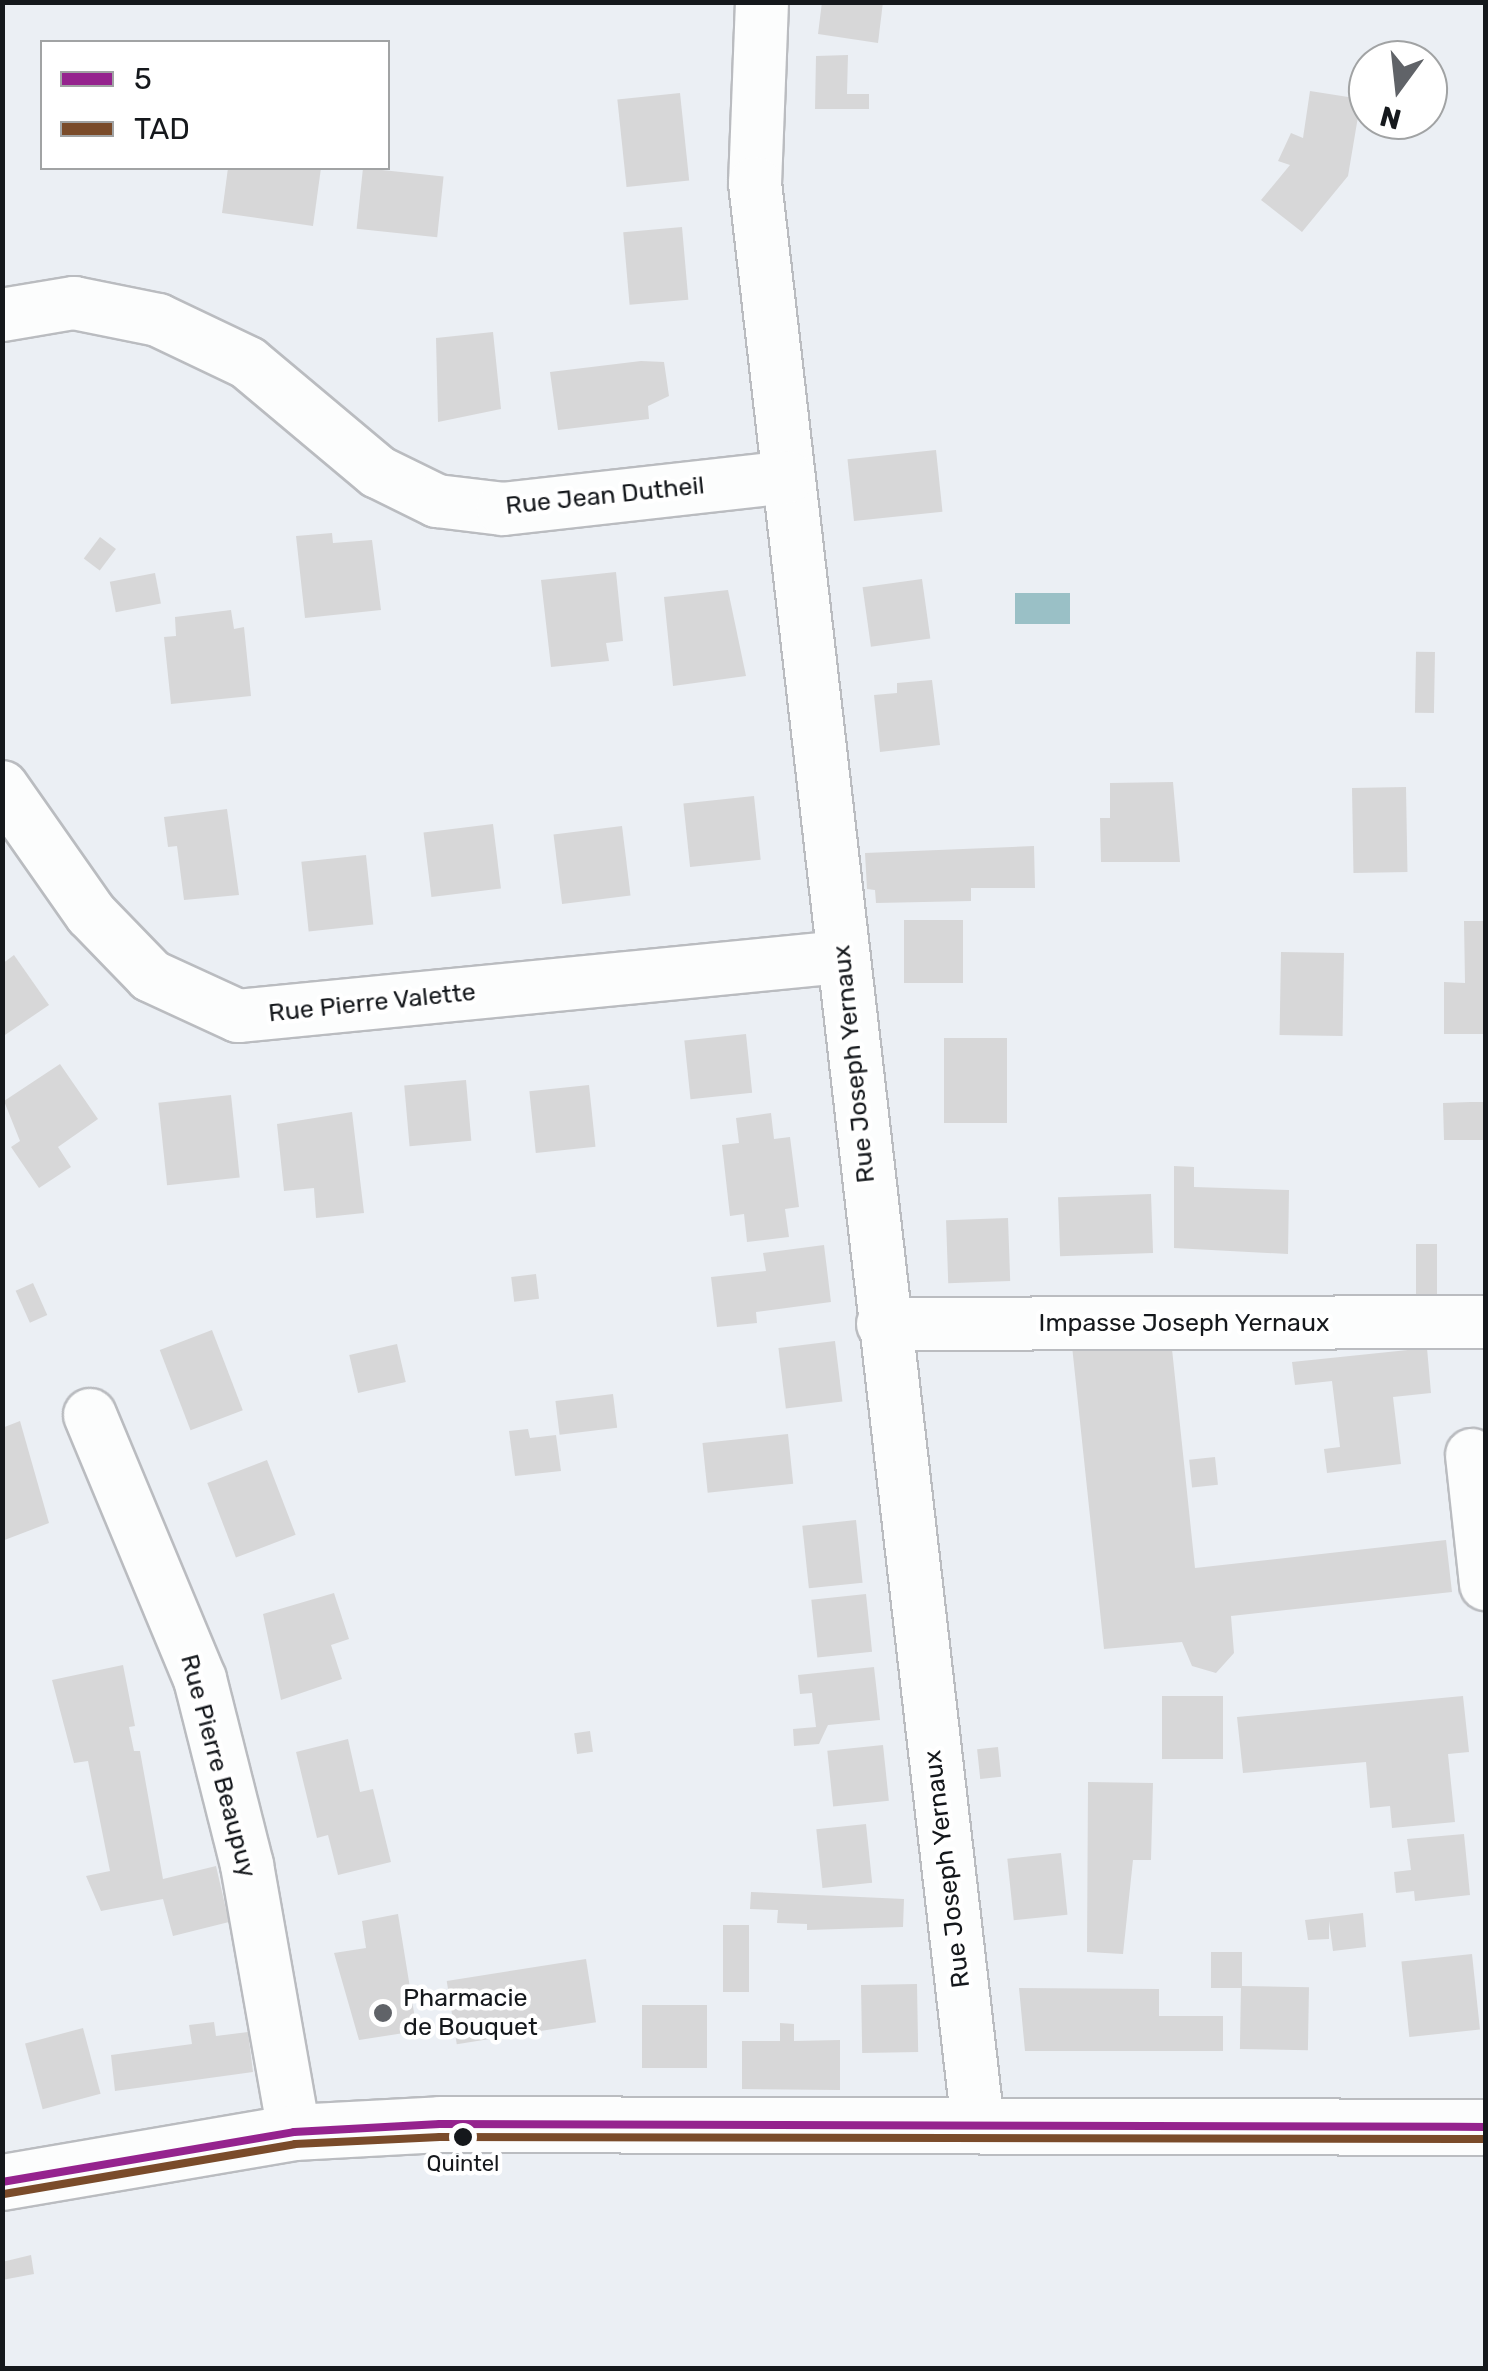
<!DOCTYPE html>
<style>
body{margin:0}
#map{position:relative;width:1488px;height:2371px;overflow:hidden;background:#ebeff4;font-family:Rubik,sans-serif}
div>[style]{position:absolute}
[style*='--x']{left:calc(var(--x)*1px);top:calc(var(--y)*1px);width:calc(var(--w)*1px);rotate:calc(var(--a)*1deg)}
.water>*{inset:0;background:#9ac0c6;transform-origin:0 0}
.building>*{inset:0;background:#d7d7d8;transform-origin:0 0}
.roads{filter:drop-shadow(2px 0 #babcc0) drop-shadow(-2px 0 #babcc0) drop-shadow(0 2px #babcc0) drop-shadow(0 -2px #babcc0)}
.minor>*{height:52px;margin:-26px;padding:0 26px;transform-origin:26px;border-radius:26px;background:#fcfdfd}
.major>*{height:55px;margin:-27.5px;padding:0 27.5px;transform-origin:27.5px;border-radius:27.5px;background:#fcfdfd}
.bus-1>*{height:8px;margin:-4px;padding:0 4px;transform-origin:4px;border-radius:4px;background:#95238e}
.bus-2>*{height:8px;margin:-4px;padding:0 4px;transform-origin:4px;border-radius:4px;background:#7a4b2a}
.dots>*{width:28px;height:28px;translate:-50% -50%;box-sizing:border-box;border:5px solid #fff;border-radius:50%}
span{translate:-50% -50%;white-space:nowrap;text-align:center;line-height:1.15;-webkit-text-stroke:9px #fff;paint-order:stroke}
.bus-label{font-size:22px;color:#15181c}
.street-label{font-size:25px;color:#15181c}
.poi-label{font-size:25px;color:#15181c}
.left{translate:0 -50%;text-align:left}
.frame{position:absolute;inset:0;border:5px solid #15181c;pointer-events:none}
.legend{position:absolute;left:40px;top:40px;width:350px;height:130px;box-sizing:border-box;background:#fff;border:2px solid #a1a3a4;margin:0;padding:12px 18px;list-style:none;font-size:30px;color:#15181c}
.legend li{display:flex;align-items:center;gap:20px;height:50px}
.legend b{width:50px;border:2px solid #a1a3a4}
.north{position:absolute;left:1348px;top:40px;width:100px;height:100px;box-sizing:border-box;background:#fff;border:2px solid #a1a3a4;border-radius:50%;rotate:195deg;font-size:28px;font-weight:700;line-height:40px;text-align:center;color:#15181c}
.north::after{content:'';display:block;margin:auto;width:35px;height:45px;background:#606368;clip-path:polygon(50% 0,100% 100%,50% 72%,0 100%)}
</style>
<div id="map">
<div class="water">
<div style="left:1070px;top:593px;width:31px;height:55px;rotate:90deg"></div>
</div>
<div class="building">
<div style="clip-path:polygon(822px 2px,883px 2px,878px 43px,818px 34px)"></div>
<div style="clip-path:polygon(848px 55px,847px 94px,869px 94px,869px 109px,815px 109px,816px 56px)"></div>
<div style="clip-path:polygon(1310px 91px,1361px 99px,1348px 176px,1302px 232px,1261px 200px,1290px 165px,1278px 161px,1291px 133px,1303px 138px)"></div>
<div style="left:680px;top:93px;width:88px;height:63px;rotate:84deg"></div>
<div style="clip-path:polygon(228px 168px,321px 168px,313px 226px,222px 213px)"></div>
<div style="left:363px;top:168px;width:81px;height:61px;rotate:6deg"></div>
<div style="left:682px;top:227px;width:73px;height:59px;rotate:85deg"></div>
<div style="clip-path:polygon(493px 332px,501px 409px,438px 422px,436px 338px)"></div>
<div style="clip-path:polygon(641px 361px,664px 362px,669px 396px,648px 406px,649px 419px,558px 430px,550px 372px)"></div>
<div style="left:936px;top:450px;width:62px;height:89px;rotate:84deg"></div>
<div style="clip-path:polygon(332px 533px,333px 543px,372px 540px,381px 610px,305px 618px,296px 536px)"></div>
<div style="left:100px;top:537px;width:20px;height:27px;rotate:37deg"></div>
<div style="clip-path:polygon(616px 572px,623px 641px,606px 643px,609px 661px,551px 667px,541px 580px)"></div>
<div style="left:155px;top:573px;width:31px;height:46px;rotate:79deg"></div>
<div style="left:922px;top:579px;width:60px;height:60px;rotate:82deg"></div>
<div style="clip-path:polygon(728px 590px,746px 676px,673px 686px,664px 597px)"></div>
<div style="clip-path:polygon(231px 610px,234px 629px,244px 627px,251px 696px,171px 704px,164px 637px,176px 636px,175px 617px)"></div>
<div style="left:1435px;top:652px;width:61px;height:19px;rotate:91deg"></div>
<div style="clip-path:polygon(932px 680px,940px 745px,880px 752px,874px 695px,897px 693px,897px 683px)"></div>
<div style="clip-path:polygon(1173px 782px,1180px 862px,1101px 862px,1100px 818px,1110px 818px,1110px 783px)"></div>
<div style="left:1406px;top:787px;width:85px;height:54px;rotate:89deg"></div>
<div style="left:754px;top:796px;width:64px;height:71px;rotate:84deg"></div>
<div style="clip-path:polygon(227px 809px,239px 895px,184px 900px,177px 846px,168px 847px,164px 817px)"></div>
<div style="left:493px;top:824px;width:65px;height:70px;rotate:83deg"></div>
<div style="left:622px;top:826px;width:70px;height:69px;rotate:83deg"></div>
<div style="clip-path:polygon(1034px 846px,1035px 888px,971px 888px,971px 901px,876px 903px,875px 890px,867px 889px,865px 853px)"></div>
<div style="left:366px;top:855px;width:70px;height:65px;rotate:84deg"></div>
<div style="left:904px;top:920px;width:59px;height:63px"></div>
<div style="clip-path:polygon(1464px 921px,1486px 921px,1486px 1034px,1444px 1034px,1444px 982px,1465px 983px)"></div>
<div style="left:1281px;top:952px;width:63px;height:83px;rotate:1deg"></div>
<div style="clip-path:polygon(14px 955px,49px 1005px,2px 1037px,2px 964px)"></div>
<div style="left:746px;top:1034px;width:59px;height:62px;rotate:84deg"></div>
<div style="left:944px;top:1038px;width:63px;height:85px"></div>
<div style="clip-path:polygon(60px 1064px,98px 1119px,58px 1147px,71px 1167px,39px 1188px,11px 1147px,20px 1141px,4px 1101px)"></div>
<div style="left:466px;top:1080px;width:61px;height:62px;rotate:85deg"></div>
<div style="left:589px;top:1085px;width:62px;height:60px;rotate:84deg"></div>
<div style="left:231px;top:1095px;width:83px;height:73px;rotate:84deg"></div>
<div style="clip-path:polygon(1470px 1102px,1484px 1102px,1484px 1140px,1444px 1140px,1443px 1103px)"></div>
<div style="clip-path:polygon(352px 1112px,364px 1213px,316px 1218px,314px 1188px,284px 1191px,277px 1124px)"></div>
<div style="clip-path:polygon(771px 1113px,774px 1139px,790px 1137px,799px 1207px,785px 1209px,789px 1237px,747px 1242px,744px 1214px,730px 1216px,722px 1145px,739px 1143px,736px 1118px)"></div>
<div style="clip-path:polygon(1174px 1166px,1194px 1167px,1194px 1187px,1289px 1190px,1288px 1254px,1174px 1248px)"></div>
<div style="left:1151px;top:1194px;width:59px;height:93px;rotate:88deg"></div>
<div style="left:1008px;top:1218px;width:63px;height:62px;rotate:88deg"></div>
<div style="left:1416px;top:1244px;width:21px;height:50px"></div>
<div style="clip-path:polygon(824px 1245px,831px 1302px,756px 1312px,757px 1323px,717px 1327px,711px 1277px,766px 1271px,763px 1253px)"></div>
<div style="left:536px;top:1274px;width:25px;height:25px;rotate:83deg"></div>
<div style="left:33px;top:1283px;width:35px;height:19px;rotate:66deg"></div>
<div style="clip-path:polygon(1070px 1327px,1170px 1330px,1195px 1568px,1446px 1540px,1452px 1592px,1231px 1616px,1234px 1653px,1216px 1673px,1192px 1666px,1182px 1642px,1104px 1649px)"></div>
<div style="left:212px;top:1330px;width:86px;height:56px;rotate:69deg"></div>
<div style="left:835px;top:1341px;width:61px;height:57px;rotate:83deg"></div>
<div style="left:397px;top:1344px;width:39px;height:49px;rotate:77deg"></div>
<div style="clip-path:polygon(1427px 1348px,1431px 1393px,1393px 1397px,1401px 1464px,1327px 1473px,1324px 1449px,1340px 1447px,1332px 1381px,1295px 1385px,1292px 1362px)"></div>
<div style="left:613px;top:1394px;width:34px;height:58px;rotate:83deg"></div>
<div style="clip-path:polygon(20px 1421px,49px 1523px,2px 1541px,2px 1428px)"></div>
<div style="clip-path:polygon(528px 1429px,530px 1438px,556px 1435px,561px 1471px,515px 1476px,509px 1431px)"></div>
<div style="left:788px;top:1434px;width:50px;height:86px;rotate:84deg"></div>
<div style="left:1215px;top:1457px;width:28px;height:26px;rotate:84deg"></div>
<div style="left:267px;top:1460px;width:80px;height:64px;rotate:69deg"></div>
<div style="left:856px;top:1520px;width:63px;height:54px;rotate:84deg"></div>
<div style="clip-path:polygon(334px 1593px,349px 1639px,331px 1645px,342px 1679px,281px 1700px,263px 1614px)"></div>
<div style="left:866px;top:1594px;width:58px;height:55px;rotate:84deg"></div>
<div style="clip-path:polygon(123px 1665px,135px 1726px,129px 1727px,134px 1751px,140px 1751px,163px 1879px,216px 1866px,229px 1922px,173px 1936px,163px 1899px,101px 1911px,86px 1876px,110px 1871px,88px 1761px,74px 1763px,52px 1680px)"></div>
<div style="clip-path:polygon(874px 1667px,880px 1720px,828px 1725px,819px 1744px,794px 1746px,793px 1729px,816px 1727px,812px 1693px,800px 1694px,798px 1675px)"></div>
<div style="left:1223px;top:1696px;width:63px;height:61px;rotate:90deg"></div>
<div style="clip-path:polygon(1463px 1696px,1469px 1752px,1448px 1754px,1455px 1822px,1392px 1828px,1390px 1806px,1370px 1808px,1366px 1762px,1243px 1773px,1237px 1717px)"></div>
<div style="left:590px;top:1731px;width:21px;height:16px;rotate:82deg"></div>
<div style="clip-path:polygon(348px 1739px,360px 1792px,373px 1789px,391px 1862px,338px 1875px,328px 1835px,317px 1838px,296px 1752px)"></div>
<div style="left:883px;top:1745px;width:56px;height:56px;rotate:84deg"></div>
<div style="left:998px;top:1747px;width:30px;height:21px;rotate:84deg"></div>
<div style="clip-path:polygon(1088px 1782px,1153px 1783px,1151px 1860px,1133px 1860px,1123px 1954px,1087px 1952px)"></div>
<div style="left:866px;top:1824px;width:59px;height:50px;rotate:84deg"></div>
<div style="clip-path:polygon(1464px 1834px,1470px 1895px,1415px 1901px,1414px 1891px,1396px 1893px,1394px 1872px,1411px 1870px,1407px 1839px)"></div>
<div style="left:1061px;top:1853px;width:62px;height:54px;rotate:84deg"></div>
<div style="clip-path:polygon(751px 1892px,904px 1899px,903px 1927px,807px 1930px,807px 1924px,777px 1923px,778px 1910px,750px 1909px)"></div>
<div style="clip-path:polygon(1363px 1913px,1366px 1947px,1333px 1951px,1329px 1921px,1329px 1939px,1308px 1940px,1305px 1920px)"></div>
<div style="clip-path:polygon(398px 1914px,417px 2031px,359px 2040px,334px 1953px,366px 1948px,362px 1921px)"></div>
<div style="left:723px;top:1925px;width:26px;height:67px"></div>
<div style="left:1211px;top:1952px;width:31px;height:36px"></div>
<div style="left:1472px;top:1954px;width:76px;height:71px;rotate:84deg"></div>
<div style="left:586px;top:1959px;width:64px;height:141px;rotate:81deg"></div>
<div style="left:917px;top:1984px;width:68px;height:56px;rotate:89deg"></div>
<div style="left:1241px;top:1986px;width:68px;height:63px;rotate:1deg"></div>
<div style="clip-path:polygon(1019px 1988px,1159px 1989px,1159px 2016px,1223px 2016px,1223px 2051px,1025px 2051px)"></div>
<div style="left:642px;top:2005px;width:65px;height:63px"></div>
<div style="clip-path:polygon(214px 2022px,216px 2036px,248px 2032px,253px 2072px,115px 2091px,111px 2055px,192px 2044px,189px 2025px)"></div>
<div style="clip-path:polygon(780px 2023px,794px 2024px,794px 2041px,840px 2040px,840px 2090px,742px 2089px,742px 2041px,780px 2041px)"></div>
<div style="left:83px;top:2028px;width:68px;height:60px;rotate:75deg"></div>
<div style="clip-path:polygon(31px 2255px,34px 2274px,2px 2280px,2px 2262px)"></div>
</div>
<div class="roads">
<div class="minor">
<div style="--x:762;--y:2;--w:181;--a:92.2"></div>
<div style="--x:755;--y:183;--w:1954;--a:83.45"></div>
<div style="--x:2;--y:315;--w:73;--a:-9.5"></div>
<div style="--x:74;--y:303;--w:86;--a:11.4"></div>
<div style="--x:158;--y:320;--w:100;--a:25.5"></div>
<div style="--x:248;--y:363;--w:170;--a:40"></div>
<div style="--x:378;--y:472;--w:66;--a:26.2"></div>
<div style="--x:437;--y:501;--w:66;--a:6.9"></div>
<div style="--x:503;--y:509;--w:286;--a:-6.4"></div>
<div style="--x:2;--y:787;--w:155;--a:55"></div>
<div style="--x:91;--y:914;--w:86;--a:45.9"></div>
<div style="--x:151;--y:976;--w:96;--a:24.7"></div>
<div style="--x:238;--y:1016;--w:607;--a:-5.58"></div>
<div style="--x:883;--y:1324;--w:603;--a:-0.19"></div>
<div style="--x:90;--y:1415;--w:286;--a:67.4"></div>
<div style="--x:200;--y:1679;--w:192;--a:75.8"></div>
<div style="--x:247;--y:1865;--w:271;--a:80"></div>
<div style="--x:1472;--y:1455;--w:130;--a:83.8"></div>
</div>
<div class="major">
<div style="--x:2;--y:2182;--w:296;--a:-9.7"></div>
<div style="--x:294;--y:2132;--w:146;--a:-3.1"></div>
<div style="--x:440;--y:2124;--w:1046;--a:0.16"></div>
</div>
</div>
<div class="bus-1">
<div style="--x:2;--y:2182;--w:296;--a:-9.7"></div>
<div style="--x:294;--y:2132;--w:146;--a:-3.1"></div>
<div style="--x:440;--y:2124;--w:1046;--a:0.16"></div>
</div>
<div class="bus-2">
<div style="--x:4;--y:2194;--w:295;--a:-9.7"></div>
<div style="--x:295;--y:2144;--w:145;--a:-2.8"></div>
<div style="--x:440;--y:2137;--w:1046;--a:0.11"></div>
</div>
<div class="dots">
<div style="left:383px;top:2013px;background:#606368"></div>
<div style="left:463px;top:2137px;background:#15181c"></div>
</div>
<div class="bus-label">
<span style="left:463px;top:2164px">Quintel</span>
</div>
<div class="street-label">
<span style="left:605px;top:496px;rotate:-6deg">Rue Jean Dutheil</span>
<span style="left:372px;top:1003px;rotate:-6deg">Rue Pierre Valette</span>
<span style="left:854px;top:1064px;rotate:-96deg">Rue Joseph Yernaux</span>
<span style="left:1184px;top:1323px">Impasse Joseph Yernaux</span>
<span style="left:218px;top:1766px;rotate:75deg">Rue Pierre Beaupuy</span>
<span style="left:947px;top:1869px;rotate:-97deg">Rue Joseph Yernaux</span>
</div>
<div class="poi-label">
<span class="left" style="left:403px;top:2013px">Pharmacie<br>de Bouquet</span>
</div>
<div class="frame"></div>
<ul class="legend">
<li><b style="height:12px;background:#95238e"></b>5</li>
<li><b style="height:12px;background:#7a4b2a"></b>TAD</li>
</ul>
<div class="north">N</div>
</div>
